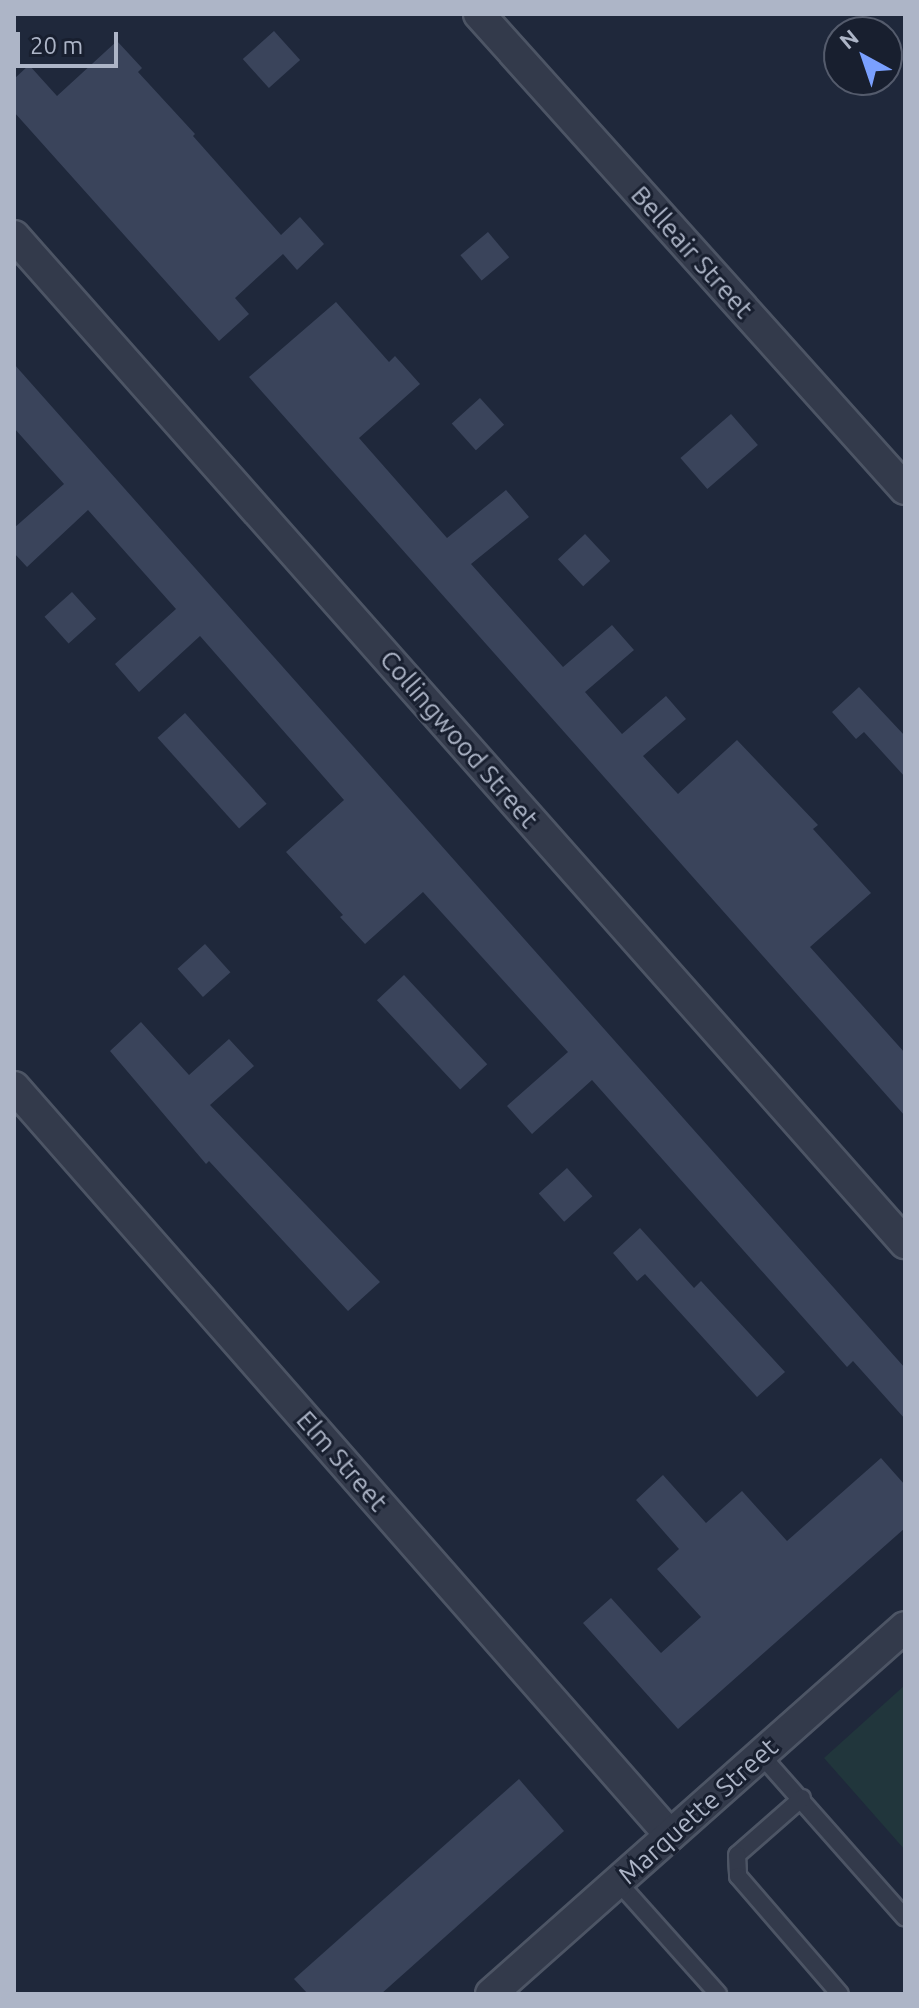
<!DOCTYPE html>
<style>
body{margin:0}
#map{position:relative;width:919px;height:2008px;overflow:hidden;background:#1f283b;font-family:Ubuntu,sans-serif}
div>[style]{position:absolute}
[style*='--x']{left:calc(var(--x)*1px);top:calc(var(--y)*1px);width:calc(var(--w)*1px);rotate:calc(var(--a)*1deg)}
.green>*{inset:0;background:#21363c}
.building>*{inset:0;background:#3a445b;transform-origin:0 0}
.roads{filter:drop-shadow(2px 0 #4d5565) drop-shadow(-2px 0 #4d5565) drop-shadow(0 2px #4d5565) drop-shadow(0 -2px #4d5565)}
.lane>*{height:16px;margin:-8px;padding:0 8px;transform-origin:8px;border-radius:8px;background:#333a4b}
.street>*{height:30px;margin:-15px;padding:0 15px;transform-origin:15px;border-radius:15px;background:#333a4b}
span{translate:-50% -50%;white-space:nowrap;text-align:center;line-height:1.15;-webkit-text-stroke:6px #181f2f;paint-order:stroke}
.street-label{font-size:26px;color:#adb5c7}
.frame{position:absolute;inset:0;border:16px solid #adb5c7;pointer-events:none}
.north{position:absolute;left:823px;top:16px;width:80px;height:80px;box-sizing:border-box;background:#181f2f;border:2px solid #545b6c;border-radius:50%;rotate:320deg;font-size:22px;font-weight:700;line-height:32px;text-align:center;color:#adb5c7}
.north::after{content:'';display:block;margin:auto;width:28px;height:36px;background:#7aa0ff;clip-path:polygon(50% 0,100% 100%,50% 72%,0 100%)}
.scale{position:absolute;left:16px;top:32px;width:102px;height:36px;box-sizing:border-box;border:4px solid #adb5c7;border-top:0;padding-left:10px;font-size:24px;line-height:28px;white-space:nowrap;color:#adb5c7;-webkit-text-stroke:6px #181f2f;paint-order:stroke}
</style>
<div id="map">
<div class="green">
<div style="clip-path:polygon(905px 1685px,905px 1850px,824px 1758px)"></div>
</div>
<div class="building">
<div style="left:274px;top:31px;width:39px;height:42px;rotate:48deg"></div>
<div style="clip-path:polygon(117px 41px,142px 68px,138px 72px,195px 134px,193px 136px,281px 235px,300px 217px,324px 244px,297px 270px,283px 254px,235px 298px,249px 314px,219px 341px,14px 112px,14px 79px,29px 65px,57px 96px)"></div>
<div style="left:488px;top:232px;width:33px;height:36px;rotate:50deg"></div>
<div style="clip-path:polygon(336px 302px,389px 362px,395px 356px,420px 384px,359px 438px,447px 538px,506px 490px,529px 517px,471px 564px,563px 667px,612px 625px,634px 650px,585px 692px,622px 734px,666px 696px,686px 719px,643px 756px,678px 794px,737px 740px,818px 825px,813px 829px,871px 893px,810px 947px,905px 1053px,905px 1116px,249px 377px)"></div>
<div style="clip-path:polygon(14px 364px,905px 1368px,905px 1419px,853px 1361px,847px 1367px,592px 1080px,532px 1134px,507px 1106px,568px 1052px,423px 892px,365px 944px,340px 917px,343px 915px,286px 852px,344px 800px,200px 636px,139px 692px,115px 664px,176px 609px,88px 510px,27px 567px,14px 553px,14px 528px,64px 484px,14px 428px)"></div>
<div style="left:480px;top:398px;width:36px;height:38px;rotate:48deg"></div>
<div style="left:731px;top:414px;width:41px;height:67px;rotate:49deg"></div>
<div style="left:585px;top:534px;width:37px;height:37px;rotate:47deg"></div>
<div style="left:72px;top:592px;width:36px;height:37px;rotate:48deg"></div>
<div style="clip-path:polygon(859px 687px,905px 736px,905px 777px,864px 732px,856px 739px,832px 712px)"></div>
<div style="left:185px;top:713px;width:122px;height:37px;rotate:48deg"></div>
<div style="left:205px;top:944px;width:38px;height:37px;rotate:48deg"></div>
<div style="left:404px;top:975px;width:122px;height:37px;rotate:47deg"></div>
<div style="clip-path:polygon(141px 1022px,189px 1075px,229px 1039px,254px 1066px,210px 1105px,380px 1282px,348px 1311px,209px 1161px,206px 1164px,110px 1051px)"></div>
<div style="left:567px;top:1168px;width:38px;height:38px;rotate:48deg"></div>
<div style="clip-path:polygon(640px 1228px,694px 1288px,701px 1281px,785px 1372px,757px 1397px,645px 1274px,637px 1281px,613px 1253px)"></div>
<div style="clip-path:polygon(881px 1458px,905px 1485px,905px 1528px,678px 1729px,583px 1623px,611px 1598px,661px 1653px,701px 1617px,657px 1569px,679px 1549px,636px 1500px,663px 1475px,706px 1523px,742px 1491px,787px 1541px)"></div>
<div style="clip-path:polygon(519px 1779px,564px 1831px,381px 1994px,308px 1994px,294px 1979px)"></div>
</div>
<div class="roads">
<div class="lane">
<div style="--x:761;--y:1755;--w:217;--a:48.5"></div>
<div style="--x:802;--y:1798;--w:86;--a:138.8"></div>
<div style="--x:737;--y:1855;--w:21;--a:87"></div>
<div style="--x:738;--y:1876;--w:156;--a:49.2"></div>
<div style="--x:618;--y:1882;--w:150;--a:48.2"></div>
</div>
<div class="street">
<div style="--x:479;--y:14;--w:638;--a:48.11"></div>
<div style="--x:14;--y:236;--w:1345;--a:48.5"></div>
<div style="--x:14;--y:1087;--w:995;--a:48.75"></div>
<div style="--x:491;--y:1994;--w:553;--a:-41.56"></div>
</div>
</div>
<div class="street-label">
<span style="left:692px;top:252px;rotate:48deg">Belleair Street</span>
<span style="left:459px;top:739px;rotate:49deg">Collingwood Street</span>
<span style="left:342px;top:1461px;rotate:49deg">Elm Street</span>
<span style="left:698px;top:1811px;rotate:-42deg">Marquette Street</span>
</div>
<div class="frame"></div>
<div class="north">N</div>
<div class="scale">20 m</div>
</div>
